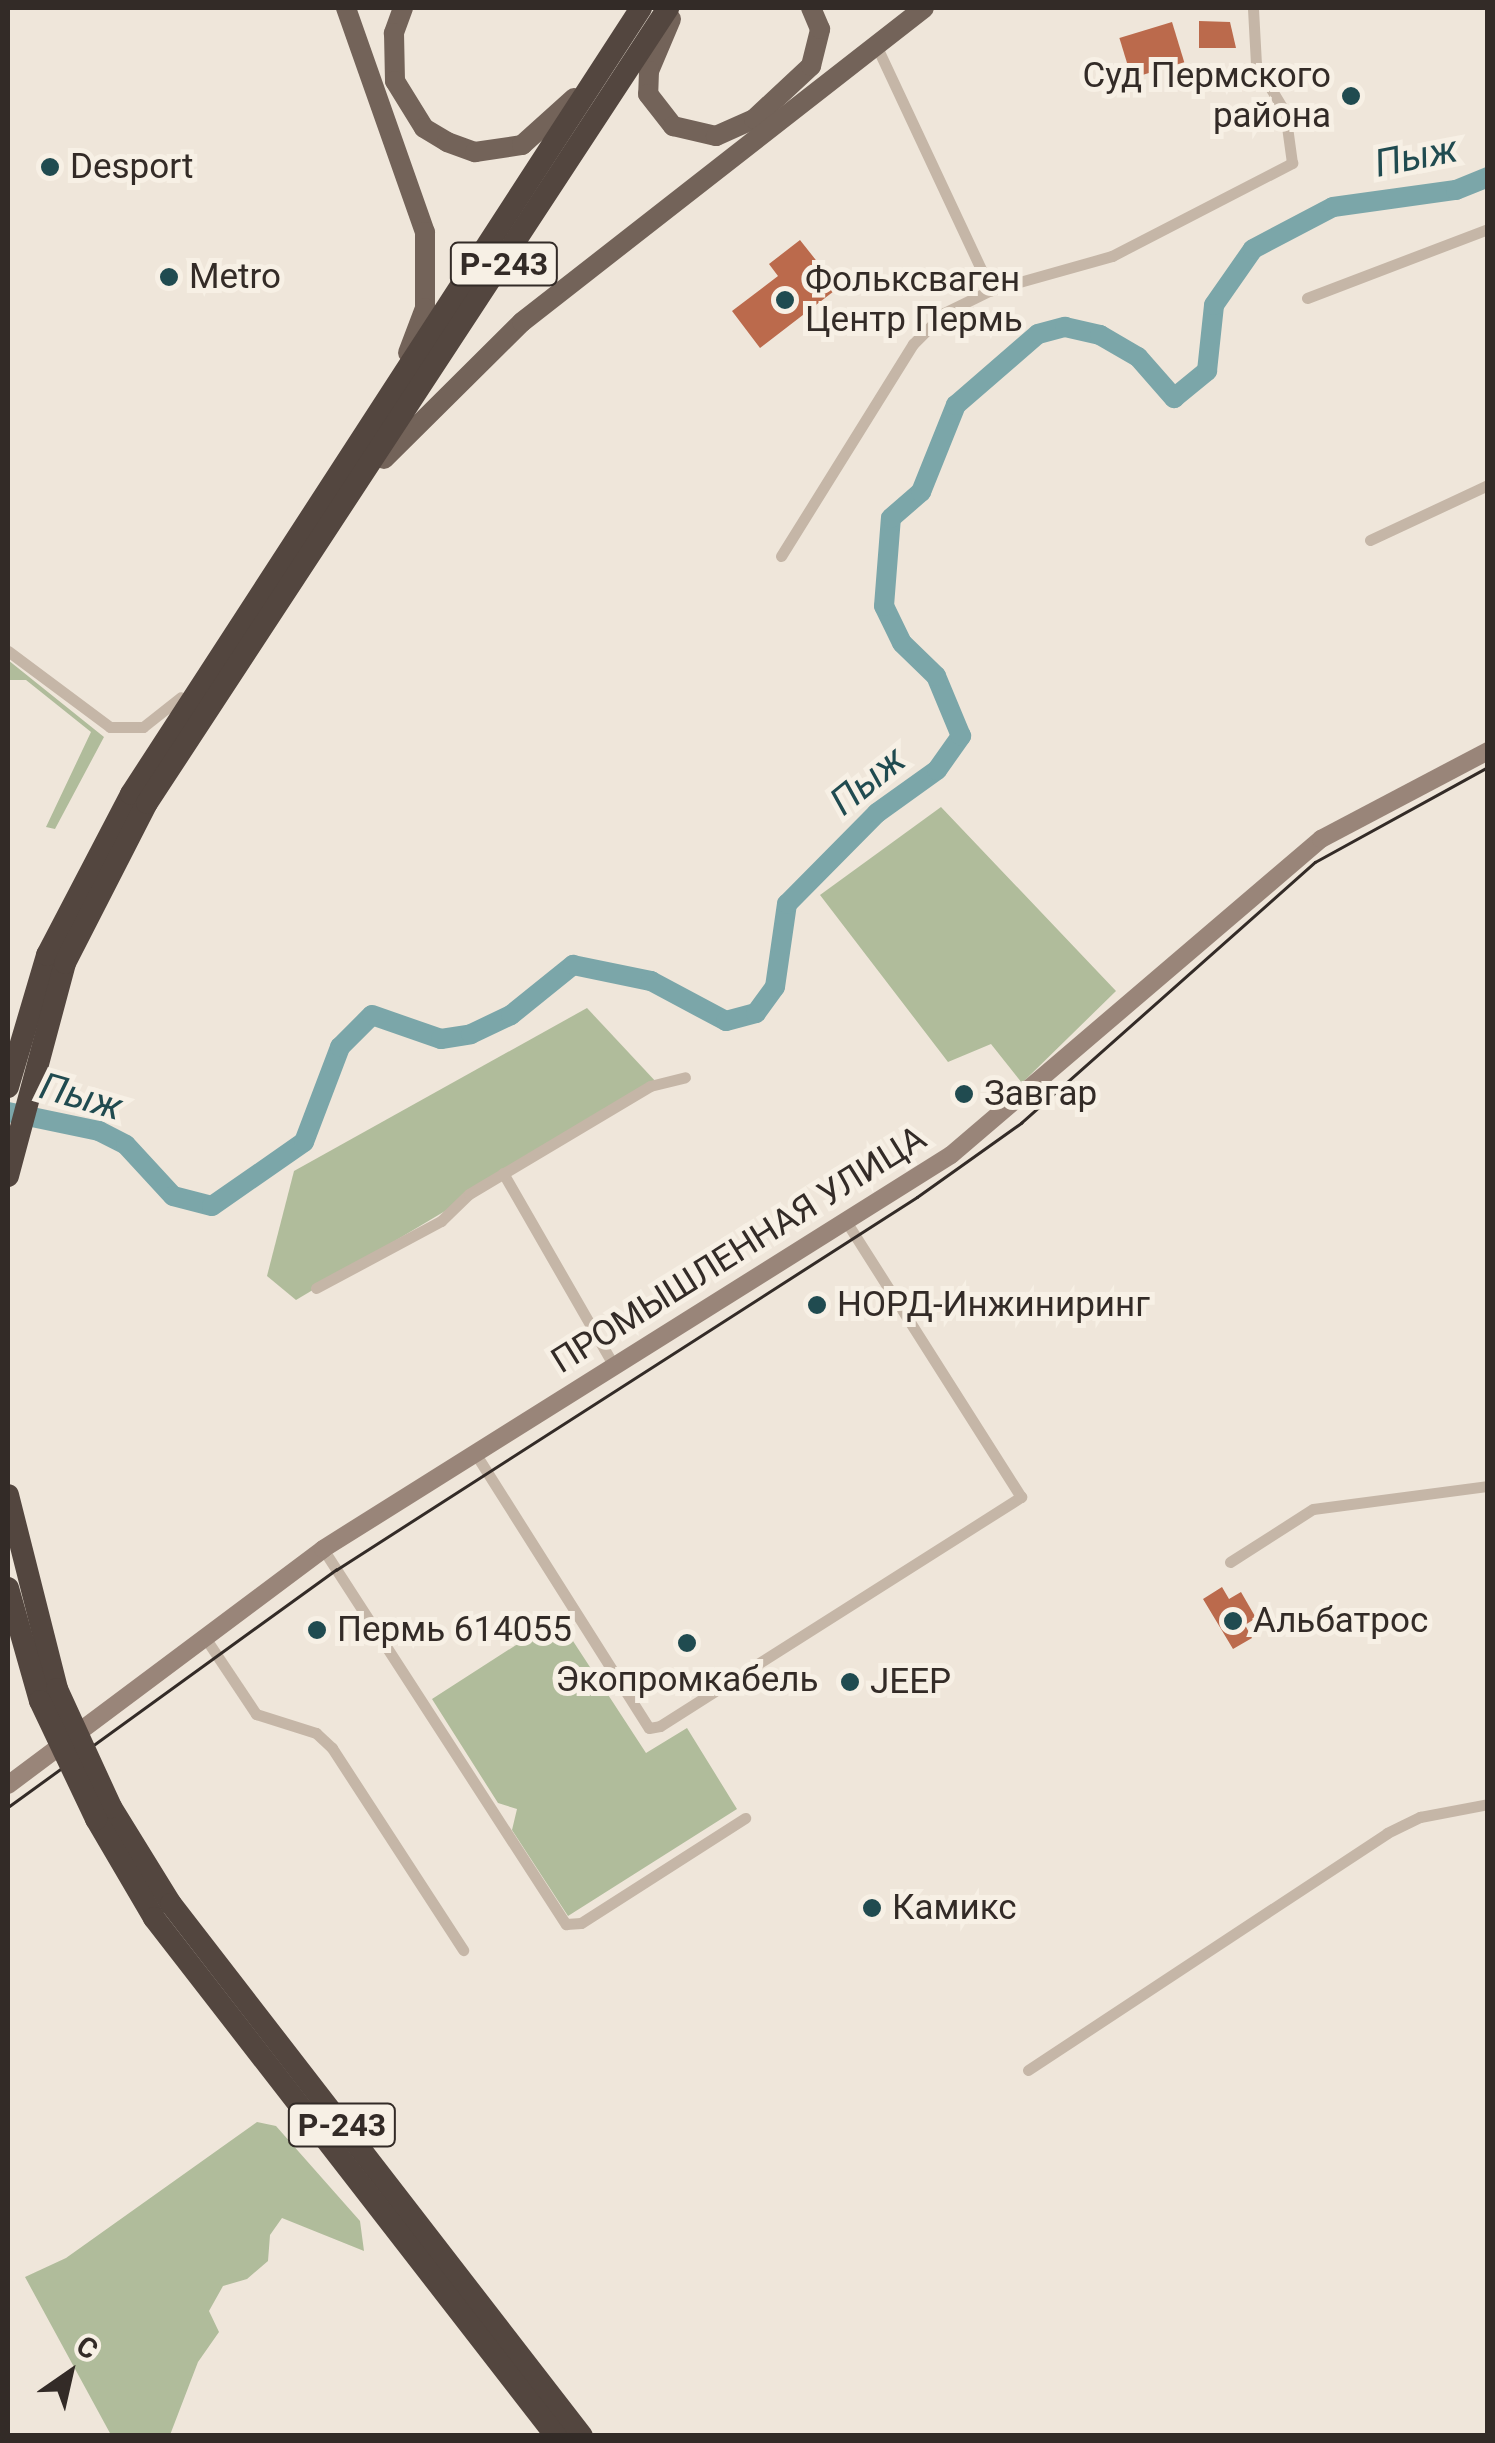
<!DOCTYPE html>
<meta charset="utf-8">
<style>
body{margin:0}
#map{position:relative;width:1495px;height:2443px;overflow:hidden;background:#efe6da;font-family:Roboto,sans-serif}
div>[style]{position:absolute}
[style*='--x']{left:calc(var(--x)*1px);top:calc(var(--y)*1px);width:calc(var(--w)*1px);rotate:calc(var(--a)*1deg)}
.green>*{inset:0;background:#b0bc9b}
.river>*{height:20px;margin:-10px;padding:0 10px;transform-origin:10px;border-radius:10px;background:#7ba6a9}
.building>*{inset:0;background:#bb6a4c;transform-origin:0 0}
.street>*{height:11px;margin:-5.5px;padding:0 5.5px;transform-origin:5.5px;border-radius:5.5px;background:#c5b6a7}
.secondary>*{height:18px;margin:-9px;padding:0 9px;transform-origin:9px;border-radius:9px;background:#998579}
.primary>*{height:20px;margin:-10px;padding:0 10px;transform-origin:10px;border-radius:10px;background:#736359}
.highway>*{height:22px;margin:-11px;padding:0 11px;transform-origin:11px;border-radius:11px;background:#53463f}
.tram>*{height:2.5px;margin:-1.25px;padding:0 1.25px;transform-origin:1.25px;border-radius:1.25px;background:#332b27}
.highway-bridge>*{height:22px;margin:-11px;padding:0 11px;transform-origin:11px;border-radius:11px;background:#53463f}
.dots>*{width:28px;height:28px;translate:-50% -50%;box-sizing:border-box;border:5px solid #f7f0e5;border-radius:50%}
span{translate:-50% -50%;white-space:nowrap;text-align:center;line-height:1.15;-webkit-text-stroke:10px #f7f0e5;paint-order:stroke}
.shield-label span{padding:2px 8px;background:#f7f0e5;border:2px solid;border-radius:8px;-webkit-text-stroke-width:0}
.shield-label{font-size:32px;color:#332b27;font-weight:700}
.poi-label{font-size:35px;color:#332b27}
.right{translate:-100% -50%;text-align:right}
.left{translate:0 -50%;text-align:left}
.street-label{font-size:35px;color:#332b27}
.water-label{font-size:38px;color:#204b50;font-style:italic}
.frame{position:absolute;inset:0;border:10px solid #332b27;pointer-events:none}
.north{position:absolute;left:20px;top:2323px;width:100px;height:100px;-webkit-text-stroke:8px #f7f0e5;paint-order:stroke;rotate:34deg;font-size:28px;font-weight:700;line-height:40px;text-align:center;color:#332b27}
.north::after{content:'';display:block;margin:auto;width:35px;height:45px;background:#332b27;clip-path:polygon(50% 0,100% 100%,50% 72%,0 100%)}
</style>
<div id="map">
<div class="green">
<div style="clip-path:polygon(8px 660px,104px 737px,55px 829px,46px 827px,91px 732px,26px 680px,8px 680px)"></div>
<div style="clip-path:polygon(941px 807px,1116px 991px,1022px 1083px,991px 1044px,948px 1062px,820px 895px)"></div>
<div style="clip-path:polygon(587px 1008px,658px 1084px,296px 1300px,267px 1276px,294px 1171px)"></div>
<div style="clip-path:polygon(558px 1618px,646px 1753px,687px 1728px,737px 1809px,568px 1916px,512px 1830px,517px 1809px,498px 1803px,432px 1699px)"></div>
<div style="clip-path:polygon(257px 2122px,276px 2126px,360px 2221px,364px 2251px,282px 2218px,270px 2235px,268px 2261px,247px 2279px,223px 2286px,209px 2311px,219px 2332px,198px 2362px,170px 2435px,111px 2435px,25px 2277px,66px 2258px)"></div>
</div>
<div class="river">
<div style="--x:8;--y:1112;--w:93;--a:11.8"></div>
<div style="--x:99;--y:1131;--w:30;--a:27"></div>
<div style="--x:126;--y:1145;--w:69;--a:47.3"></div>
<div style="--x:173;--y:1196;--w:40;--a:14.4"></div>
<div style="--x:212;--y:1206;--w:112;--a:-34.8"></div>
<div style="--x:304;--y:1142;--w:102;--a:-69.2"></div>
<div style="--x:340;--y:1047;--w:45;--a:-45"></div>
<div style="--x:372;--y:1015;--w:73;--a:19.2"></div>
<div style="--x:441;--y:1039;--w:30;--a:-9"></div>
<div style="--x:471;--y:1034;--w:44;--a:-25.4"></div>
<div style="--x:511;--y:1015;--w:80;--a:-38.9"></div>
<div style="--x:573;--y:965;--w:80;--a:11.6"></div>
<div style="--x:651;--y:981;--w:85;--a:28.1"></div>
<div style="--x:726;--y:1021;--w:31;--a:-15"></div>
<div style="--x:756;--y:1013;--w:32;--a:-54"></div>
<div style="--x:775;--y:987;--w:84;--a:-81.8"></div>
<div style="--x:787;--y:904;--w:128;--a:-45.3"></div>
<div style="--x:877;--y:813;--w:74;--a:-35.6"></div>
<div style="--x:937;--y:770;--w:42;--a:-54.8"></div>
<div style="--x:961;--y:736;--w:65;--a:-112.6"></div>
<div style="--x:936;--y:676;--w:47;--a:-135.9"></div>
<div style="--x:902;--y:643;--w:41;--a:-115.9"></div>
<div style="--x:884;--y:606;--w:88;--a:-85.5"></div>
<div style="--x:891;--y:518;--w:40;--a:-41"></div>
<div style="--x:921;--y:492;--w:94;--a:-68.1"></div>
<div style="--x:956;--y:405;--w:108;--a:-40.9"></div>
<div style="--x:1038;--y:334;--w:28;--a:-15"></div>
<div style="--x:1065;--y:327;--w:36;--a:13"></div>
<div style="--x:1100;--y:335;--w:44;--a:30.1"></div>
<div style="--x:1138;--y:357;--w:55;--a:48.7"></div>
<div style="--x:1174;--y:398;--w:43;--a:-39.3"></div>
<div style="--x:1207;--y:371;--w:66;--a:-83.9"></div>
<div style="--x:1214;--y:305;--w:68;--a:-55.1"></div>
<div style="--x:1253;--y:249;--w:90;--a:-27.7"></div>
<div style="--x:1333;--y:207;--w:124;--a:-7.9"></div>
<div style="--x:1456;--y:190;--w:35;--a:-22"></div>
</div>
<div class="building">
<div style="clip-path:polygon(1199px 21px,1230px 22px,1236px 48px,1199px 48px)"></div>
<div style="left:1172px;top:22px;width:42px;height:55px;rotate:73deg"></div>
<div style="clip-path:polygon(800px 240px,838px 288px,760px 348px,732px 311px,778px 276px,769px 264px)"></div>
<div style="clip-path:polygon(1222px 1587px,1229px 1599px,1241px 1592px,1256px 1618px,1245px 1625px,1252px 1638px,1233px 1649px,1203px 1599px)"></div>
</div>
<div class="street">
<div style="--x:876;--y:45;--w:271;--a:64.9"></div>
<div style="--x:1307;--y:298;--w:194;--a:-20.9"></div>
<div style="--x:1370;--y:540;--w:130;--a:-25"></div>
<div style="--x:781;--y:556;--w:250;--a:-58.1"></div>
<div style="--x:913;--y:344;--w:44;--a:-45"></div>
<div style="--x:944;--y:313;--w:52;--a:-26.1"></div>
<div style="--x:991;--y:290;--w:126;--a:-15.7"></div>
<div style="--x:1112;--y:256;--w:203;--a:-27.3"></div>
<div style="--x:1292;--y:163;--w:51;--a:-97.8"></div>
<div style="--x:1285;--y:112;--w:56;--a:-121.1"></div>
<div style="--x:1256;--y:64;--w:56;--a:-93.1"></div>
<div style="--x:8;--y:651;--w:127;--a:36.7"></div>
<div style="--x:110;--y:727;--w:33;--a:0"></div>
<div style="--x:143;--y:727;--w:48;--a:-38.3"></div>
<div style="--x:503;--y:1173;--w:225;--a:60.1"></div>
<div style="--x:316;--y:1288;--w:142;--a:-28.2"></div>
<div style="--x:441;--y:1221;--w:39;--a:-44"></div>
<div style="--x:469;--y:1194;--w:211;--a:-30.8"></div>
<div style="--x:650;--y:1086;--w:36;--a:-14"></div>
<div style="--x:475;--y:1453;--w:325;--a:57.7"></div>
<div style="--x:649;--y:1728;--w:11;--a:-10"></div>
<div style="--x:660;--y:1726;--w:428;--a:-32.4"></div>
<div style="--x:1021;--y:1497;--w:325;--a:-122.4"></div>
<div style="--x:323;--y:1549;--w:447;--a:57.1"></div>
<div style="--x:566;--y:1924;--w:15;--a:-4"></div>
<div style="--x:581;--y:1923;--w:195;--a:-32.6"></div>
<div style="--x:1230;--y:1562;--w:98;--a:-32.6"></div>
<div style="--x:1313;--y:1509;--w:177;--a:-7.5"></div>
<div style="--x:204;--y:1636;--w:94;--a:56.3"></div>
<div style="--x:256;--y:1714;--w:63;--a:17.6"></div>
<div style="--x:316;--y:1733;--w:22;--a:43"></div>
<div style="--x:332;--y:1748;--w:241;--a:57"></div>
<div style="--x:1028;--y:2070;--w:430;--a:-33.4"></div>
<div style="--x:1387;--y:1833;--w:37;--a:-26"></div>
<div style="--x:1420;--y:1817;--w:69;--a:-10.8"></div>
</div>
<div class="secondary">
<div style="--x:8;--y:1785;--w:394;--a:-36.8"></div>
<div style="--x:323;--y:1549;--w:741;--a:-32.1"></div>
<div style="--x:951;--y:1155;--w:487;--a:-40.5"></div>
<div style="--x:1321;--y:839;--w:189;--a:-27.8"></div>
</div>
<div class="primary">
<div style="--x:346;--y:8;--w:238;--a:70.6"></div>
<div style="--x:425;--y:232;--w:76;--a:90"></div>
<div style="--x:425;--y:308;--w:48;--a:110.7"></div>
<div style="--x:403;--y:8;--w:27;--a:110"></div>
<div style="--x:394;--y:33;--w:48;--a:88.8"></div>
<div style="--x:395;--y:81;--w:55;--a:58.3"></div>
<div style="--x:424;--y:128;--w:27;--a:31"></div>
<div style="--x:447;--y:142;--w:30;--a:20"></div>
<div style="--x:475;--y:152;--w:48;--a:-8.5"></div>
<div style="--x:522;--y:145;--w:70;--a:-42.1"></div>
<div style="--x:671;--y:19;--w:56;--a:112.9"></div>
<div style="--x:649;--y:71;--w:23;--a:92"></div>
<div style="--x:648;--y:94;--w:41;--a:52"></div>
<div style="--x:673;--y:126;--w:44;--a:13.1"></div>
<div style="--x:716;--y:136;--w:42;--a:-24.1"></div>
<div style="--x:754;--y:119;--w:78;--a:-42.9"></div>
<div style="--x:811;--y:66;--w:38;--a:-76"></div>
<div style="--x:820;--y:29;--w:23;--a:-113"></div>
<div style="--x:384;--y:459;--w:194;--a:-44.8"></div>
<div style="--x:522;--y:322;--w:510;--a:-37.99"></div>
</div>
<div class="highway">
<div style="--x:8;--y:1087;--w:138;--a:-73.5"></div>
<div style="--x:47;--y:955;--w:182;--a:-62.4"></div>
<div style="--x:131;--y:794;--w:937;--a:-57.02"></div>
<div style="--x:8;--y:1176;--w:220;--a:-75"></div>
<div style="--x:65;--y:963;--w:180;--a:-62.9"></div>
<div style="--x:147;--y:803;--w:951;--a:-56.76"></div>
<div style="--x:8;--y:1495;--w:200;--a:75.8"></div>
<div style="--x:8;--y:1588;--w:117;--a:74.2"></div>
<div style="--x:111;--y:1807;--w:114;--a:58.3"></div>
<div style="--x:171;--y:1904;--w:672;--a:52.31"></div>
<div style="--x:96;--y:1819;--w:115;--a:59.6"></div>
<div style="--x:154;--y:1918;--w:656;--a:52.19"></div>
</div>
<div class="tram">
<div style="--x:8;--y:1807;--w:405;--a:-35.9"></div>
<div style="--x:336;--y:1570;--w:690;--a:-32.7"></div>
<div style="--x:917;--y:1197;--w:128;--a:-35.4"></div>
<div style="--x:1021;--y:1123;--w:393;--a:-41.6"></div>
<div style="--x:1315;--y:862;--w:197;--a:-28.8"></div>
</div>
<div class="highway-bridge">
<div style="--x:57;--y:1689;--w:130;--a:65.4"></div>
<div style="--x:40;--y:1701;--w:131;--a:64.6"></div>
</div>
<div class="dots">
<div style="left:1351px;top:96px;background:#204b50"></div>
<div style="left:50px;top:167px;background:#204b50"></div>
<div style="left:169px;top:277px;background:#204b50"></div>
<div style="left:785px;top:300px;background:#204b50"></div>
<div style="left:964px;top:1094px;background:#204b50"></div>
<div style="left:817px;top:1305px;background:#204b50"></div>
<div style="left:1233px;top:1621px;background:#204b50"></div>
<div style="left:317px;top:1630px;background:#204b50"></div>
<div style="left:687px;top:1643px;background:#204b50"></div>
<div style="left:850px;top:1682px;background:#204b50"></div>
<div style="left:872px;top:1908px;background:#204b50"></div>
</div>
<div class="shield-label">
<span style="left:504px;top:264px">Р-243</span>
<span style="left:342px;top:2125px">Р-243</span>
</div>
<div class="poi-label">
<span class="right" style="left:1331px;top:96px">Суд Пермского<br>района</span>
<span class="left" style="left:70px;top:167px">Desport</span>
<span class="left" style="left:189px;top:277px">Metro</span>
<span class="left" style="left:805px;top:300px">Фольксваген<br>Центр Пермь</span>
<span class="left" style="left:984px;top:1094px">Завгар</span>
<span class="left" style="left:837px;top:1305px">НОРД-Инжиниринг</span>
<span class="left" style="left:1253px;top:1621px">Альбатрос</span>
<span class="left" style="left:337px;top:1630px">Пермь 614055</span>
<span style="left:687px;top:1680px">Экопромкабель</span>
<span class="left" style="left:870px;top:1682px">JEEP</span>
<span class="left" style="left:892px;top:1908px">Камикс</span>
</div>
<div class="street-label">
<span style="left:739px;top:1250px;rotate:-32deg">ПРОМЫШЛЕННАЯ УЛИЦА</span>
</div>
<div class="water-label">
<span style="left:1416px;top:157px;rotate:-11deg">Пыж</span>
<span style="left:868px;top:781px;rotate:-39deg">Пыж</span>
<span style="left:81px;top:1097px;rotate:16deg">Пыж</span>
</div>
<div class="frame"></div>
<div class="north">С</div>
</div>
